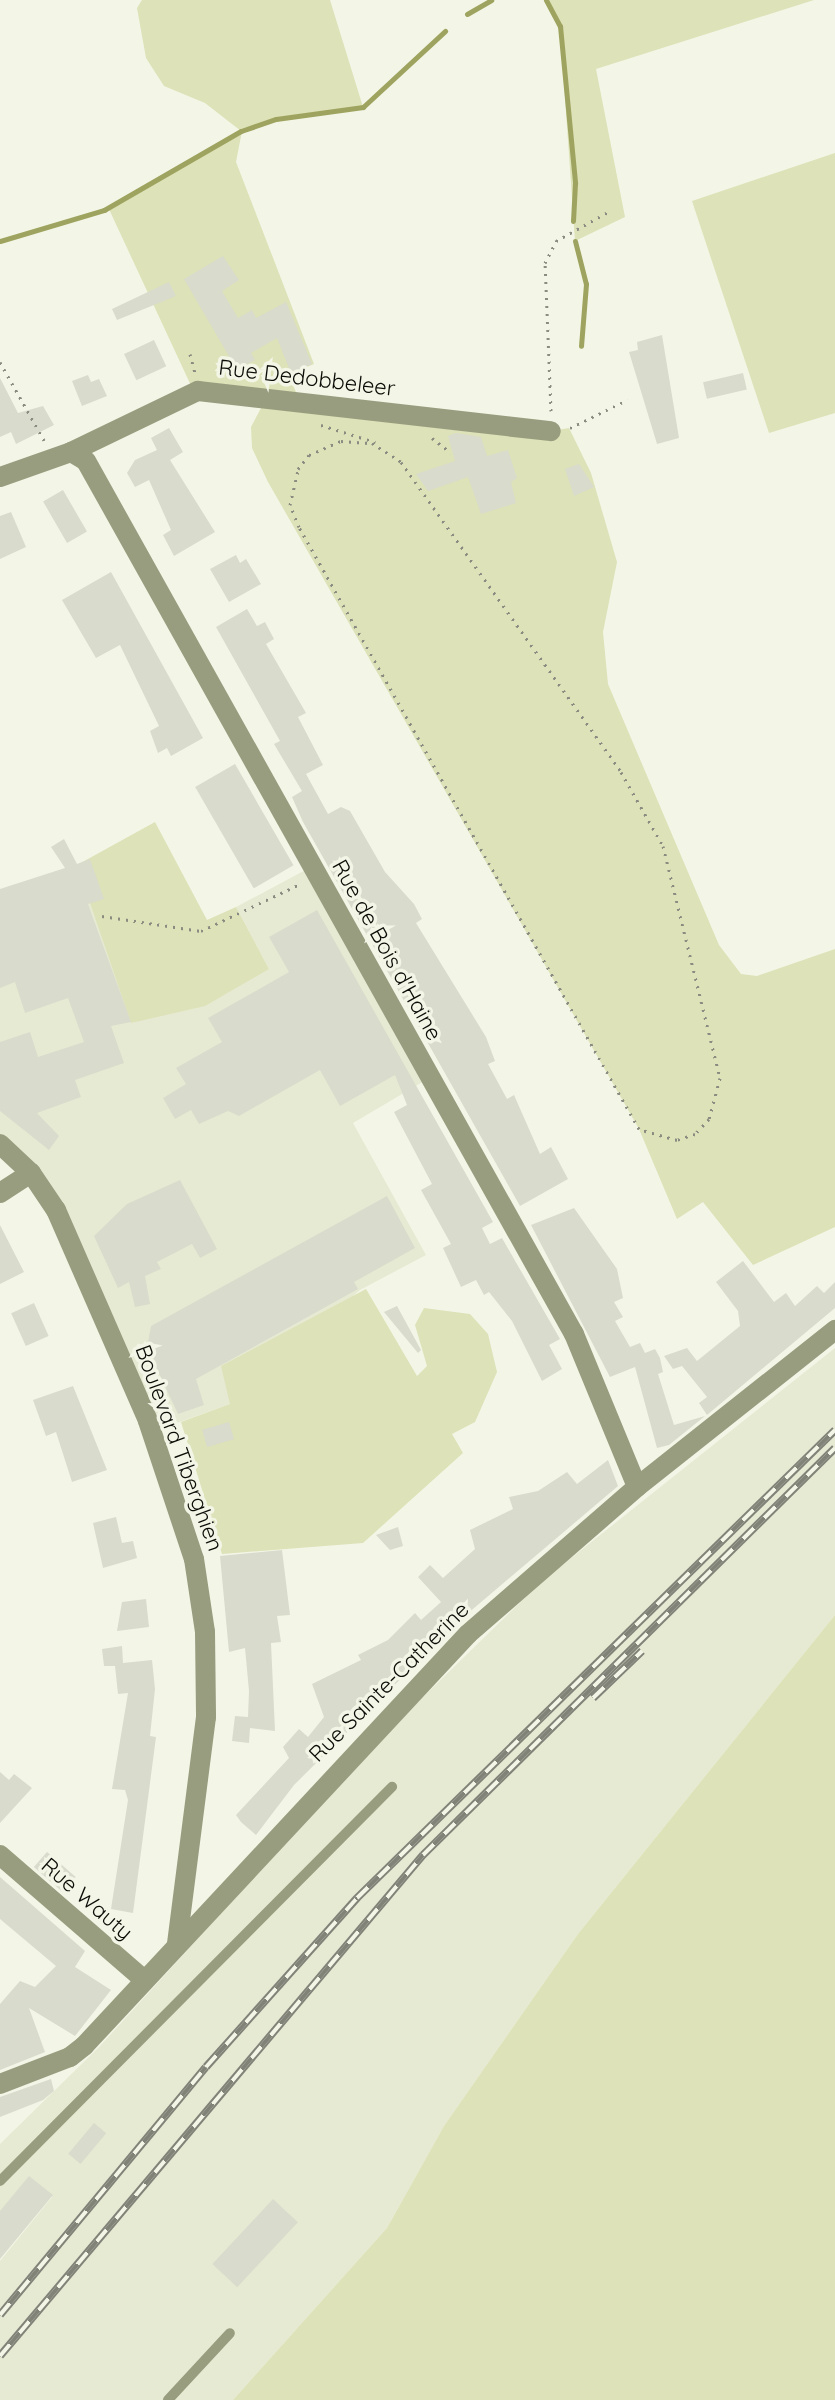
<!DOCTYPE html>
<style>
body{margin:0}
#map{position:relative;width:835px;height:2400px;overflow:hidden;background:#f3f6e6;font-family:Quicksand,sans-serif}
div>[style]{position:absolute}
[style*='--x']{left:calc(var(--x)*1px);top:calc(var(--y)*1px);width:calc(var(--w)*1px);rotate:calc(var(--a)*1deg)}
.built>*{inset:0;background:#e7ead3}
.green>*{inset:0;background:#dde2b8}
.stream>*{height:5px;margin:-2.5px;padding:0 2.5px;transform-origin:2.5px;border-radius:2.5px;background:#9ea45f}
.building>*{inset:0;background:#d9dbcc;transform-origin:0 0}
.path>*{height:3px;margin-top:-1.5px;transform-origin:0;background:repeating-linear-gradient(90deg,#8a8c81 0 2px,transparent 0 8px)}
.lane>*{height:10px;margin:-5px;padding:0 5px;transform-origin:5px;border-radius:5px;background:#999d7f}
.street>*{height:20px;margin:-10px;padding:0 10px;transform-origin:10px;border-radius:10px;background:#999d7f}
.rail>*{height:8px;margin-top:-4px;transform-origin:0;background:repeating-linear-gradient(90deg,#f3f6e6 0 15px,#818379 0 30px);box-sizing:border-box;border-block:2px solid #818379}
span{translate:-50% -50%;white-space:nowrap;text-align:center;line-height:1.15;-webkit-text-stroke:7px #f3f6e6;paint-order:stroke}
.street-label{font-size:22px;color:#0b0c07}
</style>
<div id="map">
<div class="built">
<div style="clip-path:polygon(77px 865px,132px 1023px,269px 969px,236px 907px,313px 866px,431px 1077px,353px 1123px,426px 1255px,360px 1290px,230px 1404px,152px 1432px,59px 1217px,0 1144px,0 890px)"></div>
<div style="clip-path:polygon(835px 1348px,835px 1615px,578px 1934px,444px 2126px,387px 2228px,233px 2400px,0 2400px,0 2261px,52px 2197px,29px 2179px,0 2214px,0 2144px,100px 2046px,382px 1737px,541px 1582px)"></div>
</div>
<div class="green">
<div style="clip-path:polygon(142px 0,330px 0,363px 107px,276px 119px,242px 131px,236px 162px,314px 364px,295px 372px,293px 385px,299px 399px,551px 431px,569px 428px,591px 473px,617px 562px,603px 632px,608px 684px,719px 945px,741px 974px,757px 976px,835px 949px,835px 1227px,753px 1265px,703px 1202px,677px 1219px,639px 1129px,268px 482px,252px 448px,251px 427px,268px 395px,194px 392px,108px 207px,241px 131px,205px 103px,164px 86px,146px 58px,137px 8px)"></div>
<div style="clip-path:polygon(546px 0,814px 0,596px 69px,625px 217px,575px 241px,560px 26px)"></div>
<div style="clip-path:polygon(835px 153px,835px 413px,769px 433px,692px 201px)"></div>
<div style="clip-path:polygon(155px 822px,207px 920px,236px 907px,269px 969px,205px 1006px,131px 1023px,77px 865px)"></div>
<div style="clip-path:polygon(366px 1289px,417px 1376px,427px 1366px,415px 1325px,424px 1308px,470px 1314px,488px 1334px,497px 1372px,475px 1422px,452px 1434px,463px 1453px,363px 1543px,222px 1554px,181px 1422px,230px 1404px,221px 1366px)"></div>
<div style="clip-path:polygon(835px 1615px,835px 2400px,233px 2400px,387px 2228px,444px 2126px,578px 1934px)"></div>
</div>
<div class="stream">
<div style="--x:546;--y:0;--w:30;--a:62"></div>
<div style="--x:560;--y:26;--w:158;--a:84.5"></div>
<div style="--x:575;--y:183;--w:38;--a:93"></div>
<div style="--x:467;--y:14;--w:28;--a:-30"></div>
<div style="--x:0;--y:241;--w:109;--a:-16.6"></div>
<div style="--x:104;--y:210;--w:158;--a:-30"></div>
<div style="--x:241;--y:131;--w:37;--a:-19"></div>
<div style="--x:276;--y:119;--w:88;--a:-7.9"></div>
<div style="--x:363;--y:107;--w:112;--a:-42.8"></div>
<div style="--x:575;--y:241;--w:44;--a:75.7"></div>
<div style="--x:586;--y:284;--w:62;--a:94.6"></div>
</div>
<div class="building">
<div style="clip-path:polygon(223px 256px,239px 280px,222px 291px,238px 318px,252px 310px,256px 318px,286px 302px,312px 364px,291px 373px,277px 338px,251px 353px,255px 360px,242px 367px,230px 358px,184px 279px)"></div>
<div style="clip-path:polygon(169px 282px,176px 296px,117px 320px,112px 309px)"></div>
<div style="clip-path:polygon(662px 335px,679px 438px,657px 444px,629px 352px,638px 350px,637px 342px)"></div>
<div style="left:154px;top:340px;width:29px;height:33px;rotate:65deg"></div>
<div style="left:743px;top:373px;width:17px;height:41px;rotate:77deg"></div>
<div style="clip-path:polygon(88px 375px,91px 382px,99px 379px,107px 396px,82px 406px,72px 381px)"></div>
<div style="clip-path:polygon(0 378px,18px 413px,43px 406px,54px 425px,16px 444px,11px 432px,0 437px)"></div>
<div style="clip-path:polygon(169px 428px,183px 452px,170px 460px,215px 532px,174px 556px,163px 535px,171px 530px,149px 480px,135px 487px,127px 473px,135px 460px,157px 450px,151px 438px)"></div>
<div style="clip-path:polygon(456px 433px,481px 437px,487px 456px,508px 450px,517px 478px,511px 482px,516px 503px,481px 514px,468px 477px,428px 491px,416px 474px,455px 461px,448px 436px)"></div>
<div style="clip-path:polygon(579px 464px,594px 487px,574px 496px,565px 469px)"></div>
<div style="left:63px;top:490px;width:48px;height:23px;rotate:60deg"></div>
<div style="clip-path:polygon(11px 512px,26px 547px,0 559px,0 516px)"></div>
<div style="clip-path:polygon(236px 555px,240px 563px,246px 559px,261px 584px,229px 602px,210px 569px)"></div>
<div style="clip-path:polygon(111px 572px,203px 738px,171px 756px,167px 748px,158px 753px,150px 731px,159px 726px,120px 645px,96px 658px,62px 600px)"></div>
<div style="clip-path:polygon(247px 609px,257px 626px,265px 622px,274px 639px,266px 644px,306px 713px,298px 717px,323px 765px,306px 774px,328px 814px,341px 807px,350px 811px,385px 872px,414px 904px,422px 919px,416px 923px,486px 1037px,495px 1061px,488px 1064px,507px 1099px,514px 1095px,540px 1154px,551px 1147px,568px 1179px,520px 1206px,303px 822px,292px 797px,302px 791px,274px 744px,280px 741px,216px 627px)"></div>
<div style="left:235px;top:764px;width:117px;height:46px;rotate:60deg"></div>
<div style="clip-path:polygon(64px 839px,77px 864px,90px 859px,104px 899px,88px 904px,131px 1022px,111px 1026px,124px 1063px,75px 1080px,81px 1097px,37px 1113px,59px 1136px,49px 1150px,0 1111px,0 1042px,30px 1032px,38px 1057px,84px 1042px,68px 998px,25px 1013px,15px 982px,0 988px,0 889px,65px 868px,51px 847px)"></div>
<div style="clip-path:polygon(317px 910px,493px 1222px,482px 1228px,490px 1244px,502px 1238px,560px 1339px,549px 1345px,562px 1369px,542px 1381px,512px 1321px,489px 1292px,484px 1295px,476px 1280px,461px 1287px,443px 1248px,451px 1244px,421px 1190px,432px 1184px,394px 1112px,407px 1105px,395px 1075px,340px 1106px,320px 1070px,239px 1116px,228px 1111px,199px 1124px,191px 1110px,175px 1119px,163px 1098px,186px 1084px,176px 1068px,222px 1042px,208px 1018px,289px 972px,269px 937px)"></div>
<div style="clip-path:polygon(180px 1180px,217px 1249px,200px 1258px,192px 1244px,157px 1262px,161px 1269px,145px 1276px,150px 1304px,135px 1307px,129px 1282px,118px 1288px,94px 1236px,127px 1204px)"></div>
<div style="clip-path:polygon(387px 1196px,415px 1248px,354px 1282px,358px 1289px,196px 1379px,204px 1405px,178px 1414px,147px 1348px,151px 1326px)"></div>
<div style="clip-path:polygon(574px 1208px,617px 1269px,623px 1298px,614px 1302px,623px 1317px,615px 1321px,630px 1347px,640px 1343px,645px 1353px,655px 1349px,660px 1358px,663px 1372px,658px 1374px,674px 1425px,705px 1416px,669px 1445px,657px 1448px,635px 1367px,610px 1377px,531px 1225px)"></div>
<div style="clip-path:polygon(0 1225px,24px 1272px,0 1284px)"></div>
<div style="clip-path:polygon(743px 1261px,774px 1302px,786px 1293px,795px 1306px,817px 1286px,824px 1293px,835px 1282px,835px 1308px,707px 1415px,699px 1403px,707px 1397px,682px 1366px,673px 1369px,664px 1356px,687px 1348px,697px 1361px,740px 1326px,738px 1311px,716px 1282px)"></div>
<div style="left:34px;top:1303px;width:36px;height:25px;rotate:66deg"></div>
<div style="clip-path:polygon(397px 1306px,421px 1350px,418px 1353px,384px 1312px)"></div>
<div style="clip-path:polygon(73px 1386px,107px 1470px,72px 1482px,56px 1432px,46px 1436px,33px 1400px)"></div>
<div style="left:229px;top:1422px;width:18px;height:28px;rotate:74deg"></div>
<div style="clip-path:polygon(608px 1460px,618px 1486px,460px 1620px,294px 1785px,256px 1835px,241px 1822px,236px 1815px,289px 1758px,283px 1747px,299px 1729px,308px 1737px,324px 1717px,312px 1684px,361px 1660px,358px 1655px,388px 1640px,415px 1613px,421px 1620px,441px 1602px,418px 1577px,430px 1565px,443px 1578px,475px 1549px,470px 1530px,513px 1509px,509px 1497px,538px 1491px,567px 1472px,577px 1484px)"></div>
<div style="clip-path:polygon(116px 1517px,122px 1543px,133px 1541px,137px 1558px,103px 1568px,93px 1523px)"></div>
<div style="clip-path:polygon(398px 1527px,403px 1546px,390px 1550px,376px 1535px)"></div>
<div style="clip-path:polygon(282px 1550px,290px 1615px,277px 1616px,281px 1642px,271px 1643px,275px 1731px,250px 1728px,249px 1743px,232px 1741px,235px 1716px,248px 1717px,249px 1691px,245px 1648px,229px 1652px,220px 1556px)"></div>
<div style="clip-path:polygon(146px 1599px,149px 1627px,117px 1631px,122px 1602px)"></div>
<div style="clip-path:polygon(122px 1646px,123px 1663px,152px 1660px,155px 1689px,150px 1736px,156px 1737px,133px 1913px,111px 1909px,128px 1800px,125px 1790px,112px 1789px,128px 1693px,118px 1694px,115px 1666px,104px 1666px,102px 1649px)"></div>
<div style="clip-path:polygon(0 1772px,9px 1780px,14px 1774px,32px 1788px,0 1823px)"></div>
<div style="left:47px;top:1852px;width:38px;height:20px;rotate:41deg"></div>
<div style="clip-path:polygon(0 1877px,85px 1951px,75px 1967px,111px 1990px,75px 2036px,29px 2008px,45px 2052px,0 2070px,0 2004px,20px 1981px,35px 1987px,56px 1966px,0 1919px)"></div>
<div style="clip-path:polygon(51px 2079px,54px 2091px,43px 2100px,0 2117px,0 2097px)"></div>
<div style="left:94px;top:2123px;width:16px;height:40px;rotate:40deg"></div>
<div style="clip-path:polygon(29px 2176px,53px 2195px,0 2259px,0 2211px)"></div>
<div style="left:273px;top:2199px;width:34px;height:89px;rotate:43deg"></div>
</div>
<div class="path">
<div style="--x:190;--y:354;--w:20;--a:75"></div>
<div style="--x:0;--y:362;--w:90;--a:60.6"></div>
<div style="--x:551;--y:411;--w:148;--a:-92.3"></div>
<div style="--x:545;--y:263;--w:25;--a:-63"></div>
<div style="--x:556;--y:241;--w:62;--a:-29.1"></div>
<div style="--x:321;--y:425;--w:57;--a:17.5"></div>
<div style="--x:570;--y:428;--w:64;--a:-26.2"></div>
<div style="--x:432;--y:438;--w:24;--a:38"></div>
<div style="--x:341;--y:441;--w:31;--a:4"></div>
<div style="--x:372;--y:443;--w:35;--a:33"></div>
<div style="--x:401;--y:462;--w:380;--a:54.6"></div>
<div style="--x:621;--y:772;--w:85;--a:60.4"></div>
<div style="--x:663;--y:846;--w:239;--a:76.2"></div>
<div style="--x:720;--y:1078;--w:42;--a:105"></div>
<div style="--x:709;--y:1119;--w:21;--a:133"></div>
<div style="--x:695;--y:1134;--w:19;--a:162"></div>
<div style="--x:677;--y:1140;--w:40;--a:-164"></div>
<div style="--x:639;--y:1129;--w:691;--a:-119.46"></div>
<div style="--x:299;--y:527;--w:24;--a:-112"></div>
<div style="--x:290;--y:505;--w:37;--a:-77"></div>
<div style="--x:298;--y:469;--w:18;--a:-52"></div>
<div style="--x:309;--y:455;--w:35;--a:-24"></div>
<div style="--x:102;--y:916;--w:100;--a:8.6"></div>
<div style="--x:201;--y:931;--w:110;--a:-25.4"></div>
</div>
<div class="lane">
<div style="--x:0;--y:2181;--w:556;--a:-45.15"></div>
<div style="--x:168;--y:2400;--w:91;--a:-47.2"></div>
</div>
<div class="street">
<div style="--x:71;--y:452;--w:17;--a:31"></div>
<div style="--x:86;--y:461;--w:1000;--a:60.8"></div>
<div style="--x:574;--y:1334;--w:165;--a:67.6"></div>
<div style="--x:0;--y:477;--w:75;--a:-19.4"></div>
<div style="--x:71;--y:452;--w:141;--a:-25.7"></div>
<div style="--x:198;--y:391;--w:355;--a:6.5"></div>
<div style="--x:0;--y:1144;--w:42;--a:43.1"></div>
<div style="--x:31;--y:1173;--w:45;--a:56"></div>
<div style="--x:56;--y:1210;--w:230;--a:66.4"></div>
<div style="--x:148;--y:1421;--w:145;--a:71.6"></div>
<div style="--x:194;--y:1559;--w:74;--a:81.4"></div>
<div style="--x:205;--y:1632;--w:85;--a:89.3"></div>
<div style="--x:206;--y:1717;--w:228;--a:97.3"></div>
<div style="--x:0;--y:1193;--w:37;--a:-33"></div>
<div style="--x:0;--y:1855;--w:189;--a:40.9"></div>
<div style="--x:0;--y:2084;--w:75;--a:-21.1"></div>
<div style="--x:70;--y:2057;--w:18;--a:-38"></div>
<div style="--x:84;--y:2046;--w:563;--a:-47.01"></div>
<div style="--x:468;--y:1634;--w:224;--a:-41"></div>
<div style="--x:637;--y:1487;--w:253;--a:-38.4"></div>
</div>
<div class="rail">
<div style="--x:593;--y:1698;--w:68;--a:-43.8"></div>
<div style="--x:0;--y:2315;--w:322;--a:-50.3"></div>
<div style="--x:206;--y:2067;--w:227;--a:-48.2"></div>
<div style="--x:357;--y:1898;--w:669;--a:-44.39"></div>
<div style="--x:0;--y:2356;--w:656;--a:-49.83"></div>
<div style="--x:423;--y:1855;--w:579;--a:-44.65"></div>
</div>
<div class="street-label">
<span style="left:307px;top:378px;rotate:7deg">Rue Dedobbeleer</span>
<span style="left:387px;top:950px;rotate:61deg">Rue de Bois d'Haine</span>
<span style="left:179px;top:1448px;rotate:70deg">Boulevard Tiberghien</span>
<span style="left:389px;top:1682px;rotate:-45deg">Rue Sainte-Catherine</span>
<span style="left:87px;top:1899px;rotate:41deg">Rue Wauty</span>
</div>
</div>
